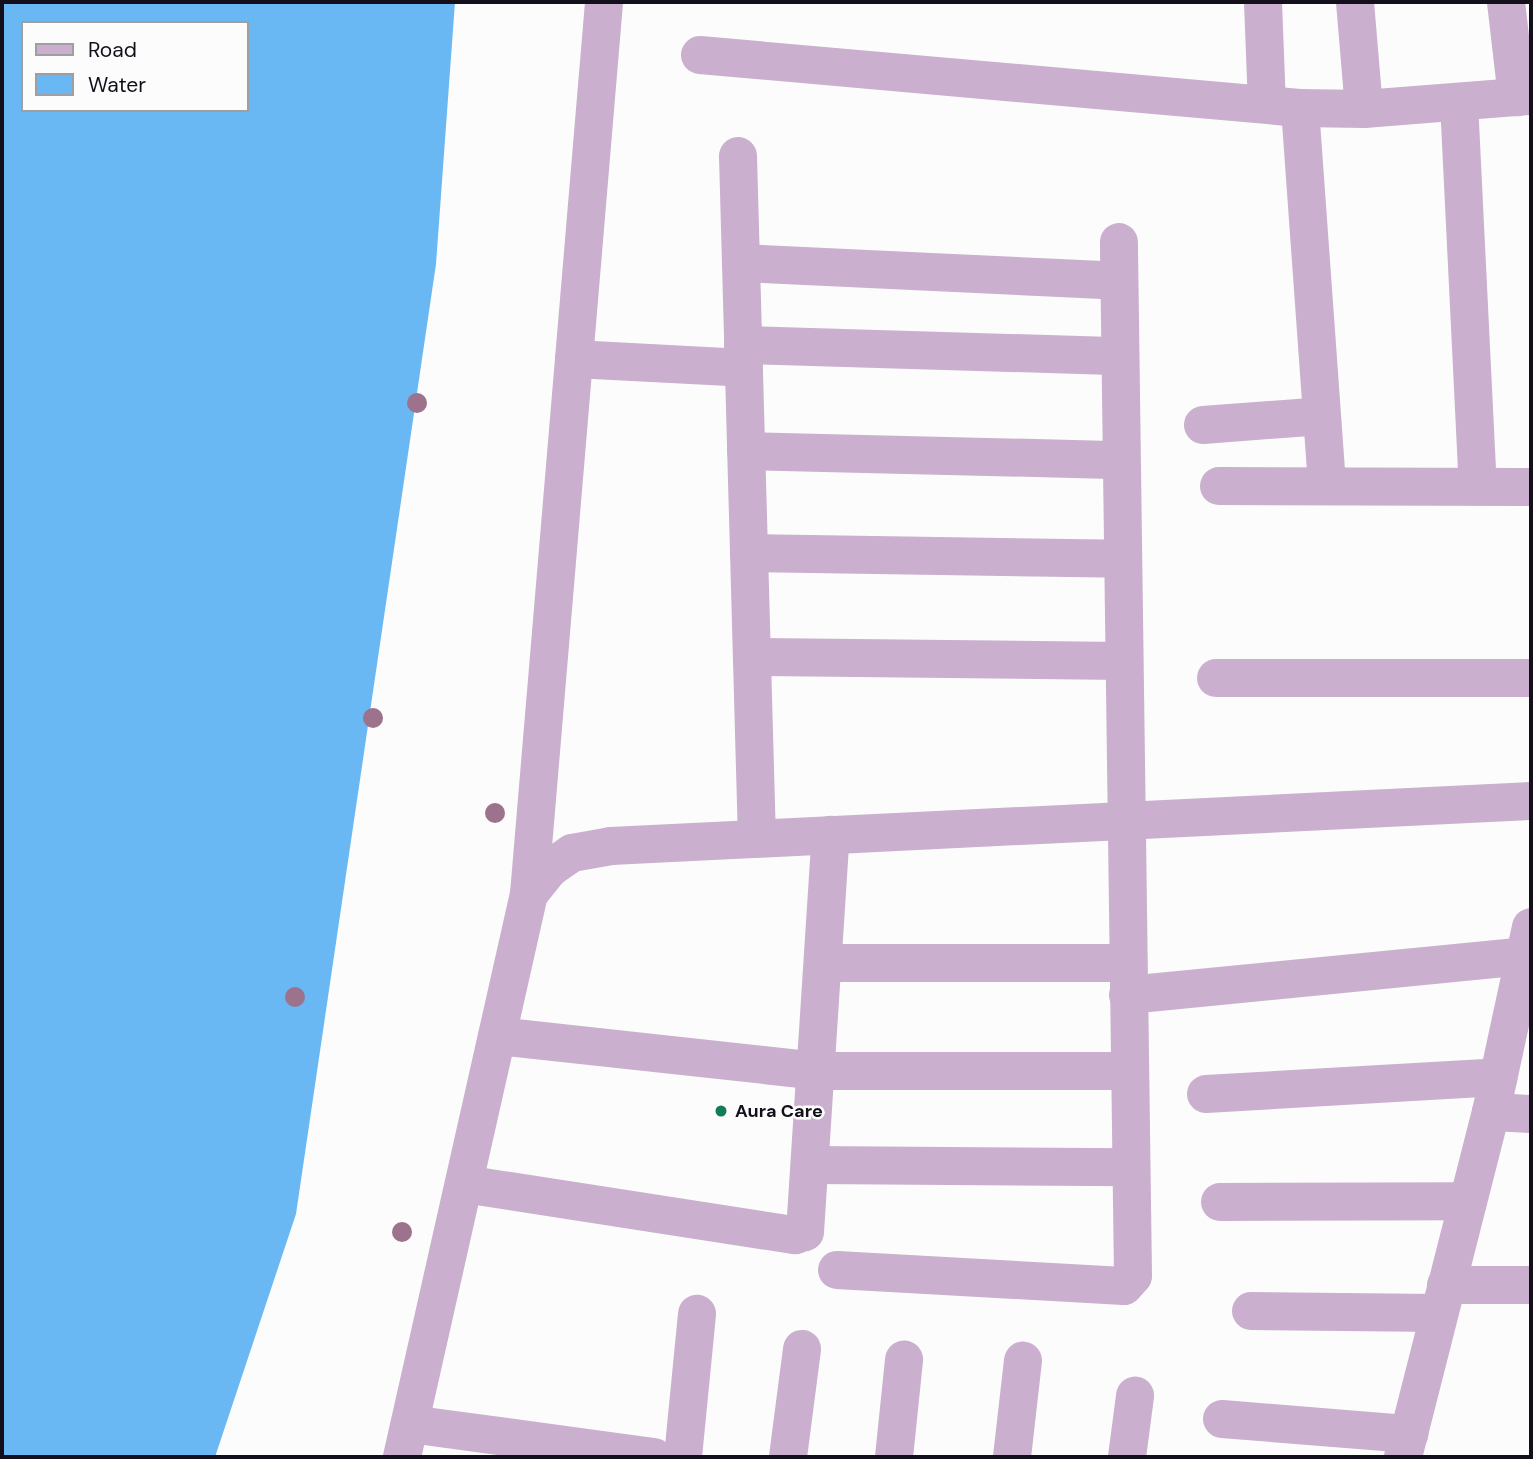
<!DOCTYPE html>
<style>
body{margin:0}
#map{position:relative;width:1533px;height:1459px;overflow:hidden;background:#fcfcfc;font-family:"DM Sans",sans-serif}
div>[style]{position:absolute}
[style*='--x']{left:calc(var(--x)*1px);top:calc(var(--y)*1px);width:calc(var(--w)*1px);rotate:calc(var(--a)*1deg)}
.water>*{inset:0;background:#69b8f3}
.minor>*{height:38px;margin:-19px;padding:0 19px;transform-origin:19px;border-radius:19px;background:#caafce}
.trees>*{width:20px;height:20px;margin:-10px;border-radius:50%;background:#9c728d}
.dots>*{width:19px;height:19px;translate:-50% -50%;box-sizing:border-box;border:4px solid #fcfcfc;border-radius:50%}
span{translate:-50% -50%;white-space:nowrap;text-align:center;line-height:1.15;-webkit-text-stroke:5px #fcfcfc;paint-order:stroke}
.poi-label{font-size:18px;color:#13101b;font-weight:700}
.left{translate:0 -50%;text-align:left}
.frame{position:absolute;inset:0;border:4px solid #13101b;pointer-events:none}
.legend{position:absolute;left:21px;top:21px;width:228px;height:91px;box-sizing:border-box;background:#fcfcfc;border:2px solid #9f9ea2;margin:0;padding:9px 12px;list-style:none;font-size:21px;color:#13101b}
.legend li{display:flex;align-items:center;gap:14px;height:35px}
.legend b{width:35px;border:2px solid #9f9ea2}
</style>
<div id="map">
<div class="water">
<div style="clip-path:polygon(evenodd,2px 2px,455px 2px,436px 264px,296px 1214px,215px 1457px,2px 1457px,2px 2px,23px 23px,247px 23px,247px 110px,23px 110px,23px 23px)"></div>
</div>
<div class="minor">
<div style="--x:1263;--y:2;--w:102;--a:87.8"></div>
<div style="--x:1355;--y:2;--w:107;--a:85.2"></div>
<div style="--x:1506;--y:2;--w:96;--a:83.4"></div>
<div style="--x:700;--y:55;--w:602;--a:5.05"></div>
<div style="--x:1300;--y:108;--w:64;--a:0.9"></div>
<div style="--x:1364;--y:109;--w:168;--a:-4.5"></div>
<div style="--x:1459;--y:102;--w:385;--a:87.2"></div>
<div style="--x:1300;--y:108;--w:379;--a:85.9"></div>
<div style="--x:738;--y:156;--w:683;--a:88.41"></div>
<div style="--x:741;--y:263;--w:378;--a:2.7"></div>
<div style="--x:743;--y:345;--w:377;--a:1.7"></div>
<div style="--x:574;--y:359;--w:170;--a:3"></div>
<div style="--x:1203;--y:425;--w:119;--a:-4.3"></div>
<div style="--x:746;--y:451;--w:375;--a:1.4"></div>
<div style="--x:1219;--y:486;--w:312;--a:0.2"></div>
<div style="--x:749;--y:553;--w:373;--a:0.9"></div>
<div style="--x:752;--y:657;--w:371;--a:0.6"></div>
<div style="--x:1216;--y:678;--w:315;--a:0"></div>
<div style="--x:529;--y:894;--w:32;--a:-51"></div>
<div style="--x:549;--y:869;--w:28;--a:-35"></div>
<div style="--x:572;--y:853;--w:40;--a:-10"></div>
<div style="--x:611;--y:846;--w:921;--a:-2.8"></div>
<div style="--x:825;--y:963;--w:303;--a:0"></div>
<div style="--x:1128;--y:995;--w:399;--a:-5.6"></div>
<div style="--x:497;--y:1036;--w:322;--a:6.2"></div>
<div style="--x:817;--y:1071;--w:313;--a:0"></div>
<div style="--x:1206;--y:1094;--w:293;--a:-3.3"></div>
<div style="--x:1491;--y:1112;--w:40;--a:2.9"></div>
<div style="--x:812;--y:1165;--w:319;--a:0.4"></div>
<div style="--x:464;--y:1184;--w:335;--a:8.8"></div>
<div style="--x:795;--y:1235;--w:10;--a:-17"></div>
<div style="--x:805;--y:1232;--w:398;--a:-86.3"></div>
<div style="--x:1220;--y:1202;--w:246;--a:-0.2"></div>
<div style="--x:837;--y:1270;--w:287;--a:3.2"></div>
<div style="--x:1124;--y:1286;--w:13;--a:-48"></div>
<div style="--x:1133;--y:1276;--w:1034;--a:-90.78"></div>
<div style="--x:1446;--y:1285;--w:85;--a:0"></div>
<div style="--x:1251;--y:1311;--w:188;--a:0.6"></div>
<div style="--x:1222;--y:1419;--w:188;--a:4.6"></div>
<div style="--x:410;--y:1424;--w:246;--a:7.7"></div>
<div style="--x:402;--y:1457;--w:577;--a:-77.29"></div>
<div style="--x:529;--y:894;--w:895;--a:-85.19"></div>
<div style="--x:683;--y:1457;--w:144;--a:-84.4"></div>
<div style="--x:788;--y:1457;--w:109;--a:-82.6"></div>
<div style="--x:894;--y:1457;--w:98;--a:-84.1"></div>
<div style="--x:1012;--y:1457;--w:97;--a:-83.5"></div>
<div style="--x:1127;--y:1457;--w:62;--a:-82.5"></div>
<div style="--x:1403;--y:1457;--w:356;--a:-75.7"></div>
<div style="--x:1491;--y:1112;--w:189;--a:-77.8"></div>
</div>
<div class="trees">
<div style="left:417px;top:403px"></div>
<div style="left:373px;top:718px"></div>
<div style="left:495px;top:813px"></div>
<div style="left:295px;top:997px"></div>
<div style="left:402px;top:1232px"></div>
</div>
<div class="dots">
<div style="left:721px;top:1111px;background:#117d58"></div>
</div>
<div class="poi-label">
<span class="left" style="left:735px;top:1111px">Aura Care</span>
</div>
<div class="frame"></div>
<ul class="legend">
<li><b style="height:9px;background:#caafce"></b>Road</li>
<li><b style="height:19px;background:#69b8f3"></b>Water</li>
</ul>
</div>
